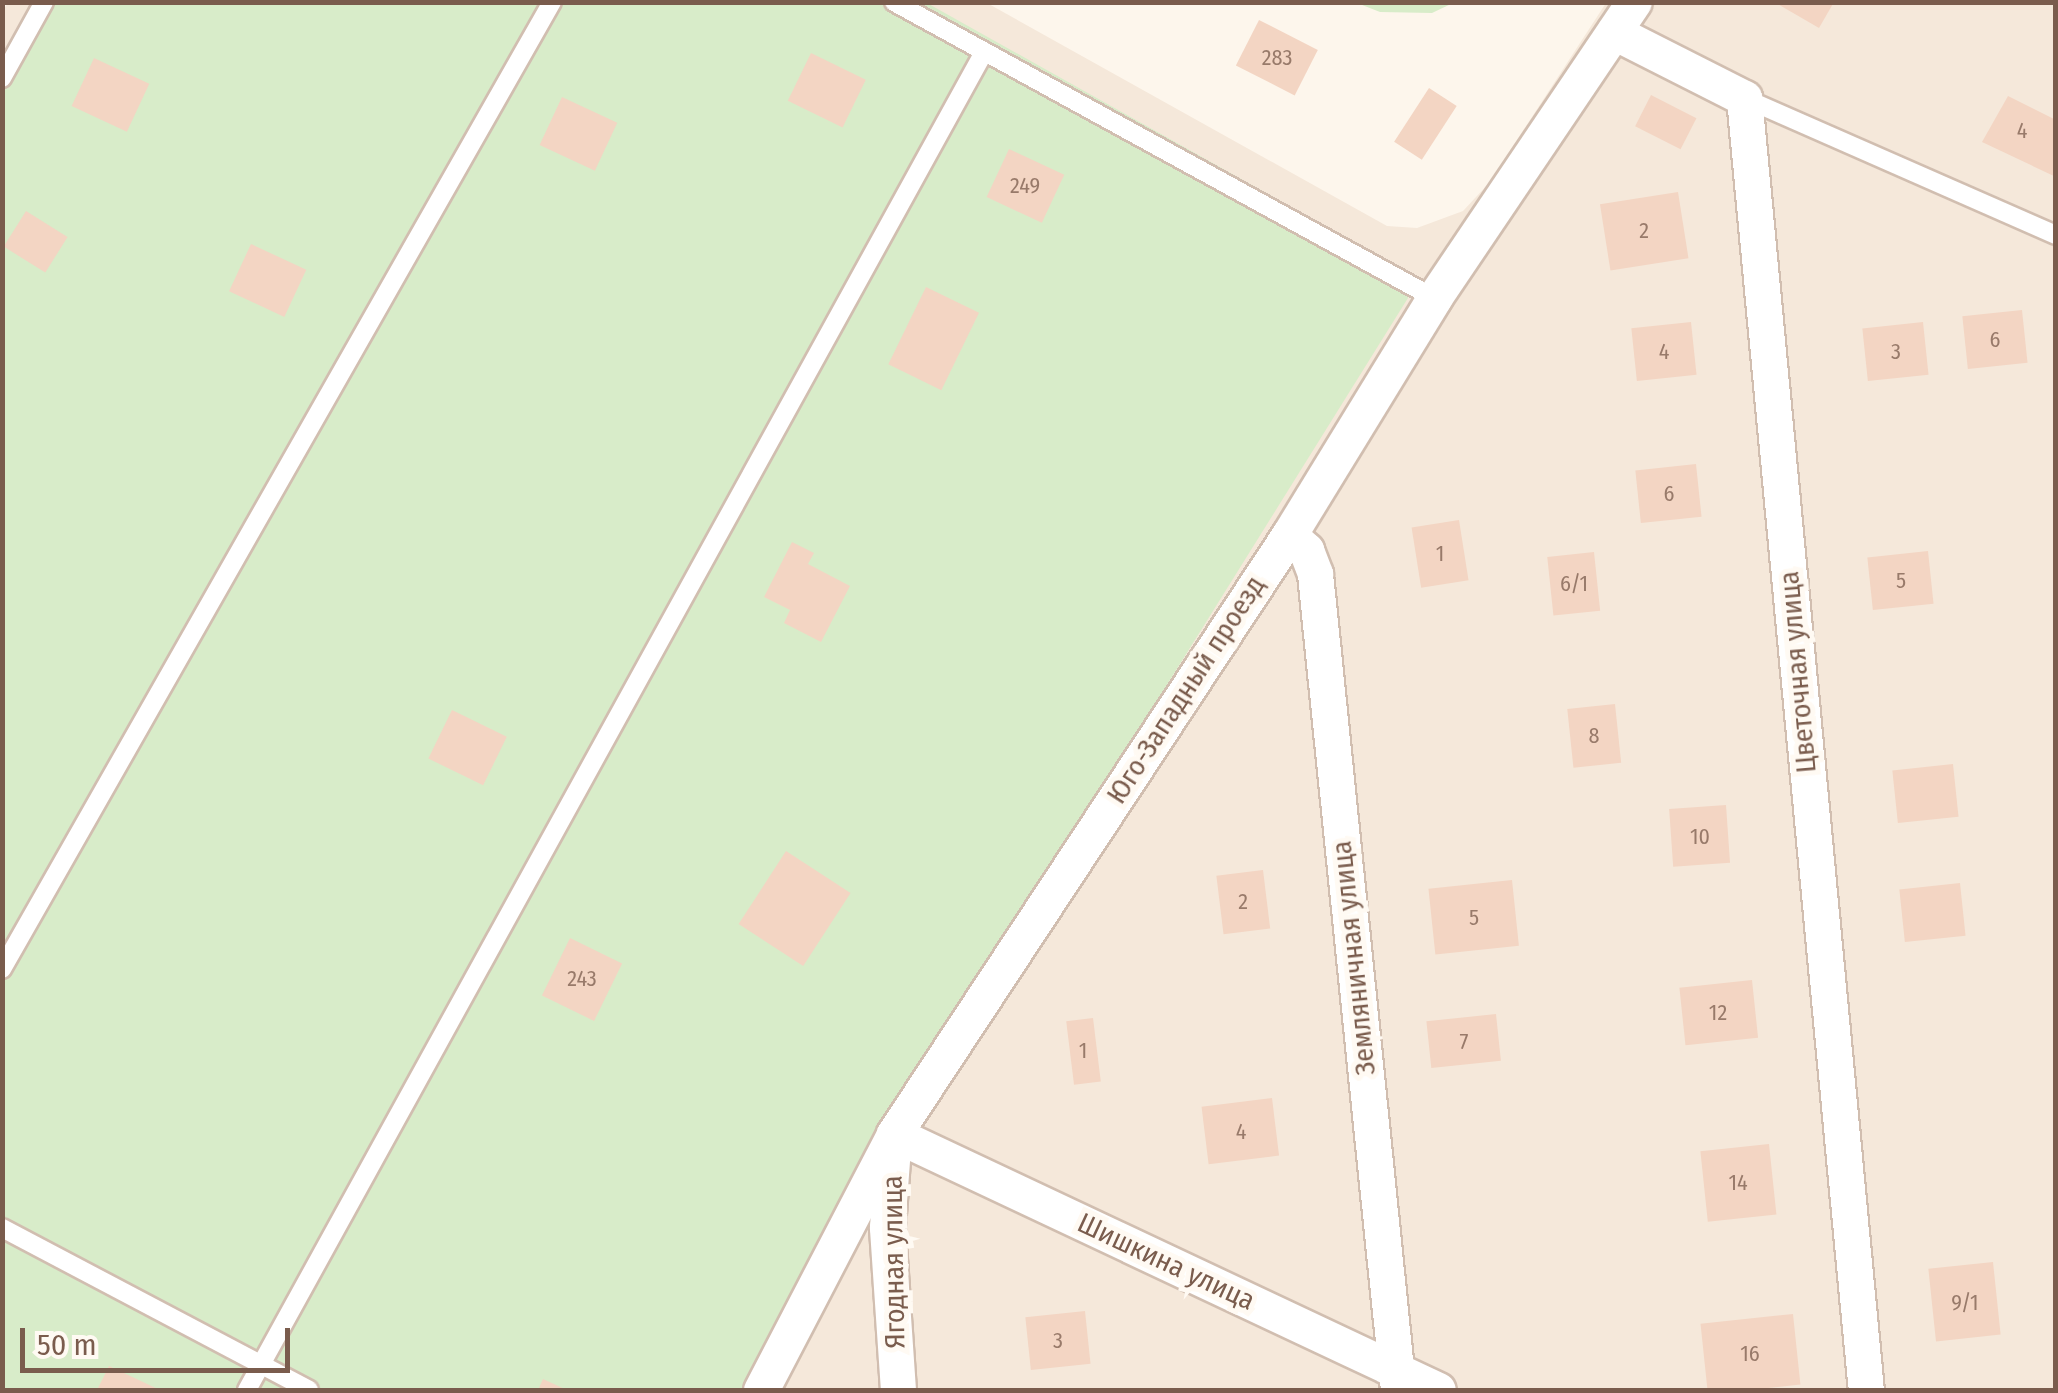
<!DOCTYPE html>
<meta charset="utf-8">
<style>
body{margin:0}
#map{position:relative;width:2058px;height:1393px;overflow:hidden;background:#fdf6ec;font-family:"Fira Sans Condensed",sans-serif}
div>[style]{position:absolute}
[style*='--x']{left:calc(var(--x)*1px);top:calc(var(--y)*1px);width:calc(var(--w)*1px);rotate:calc(var(--a)*1deg)}
.residential>*{inset:0;background:#f5e8da}
.green>*{inset:0;background:#d8ecc9}
.building>*{inset:0;background:#f3d5c3;transform-origin:0 0}
.roads{filter:drop-shadow(2px 0 #d1beb0) drop-shadow(-2px 0 #d1beb0) drop-shadow(0 2px #d1beb0) drop-shadow(0 -2px #d1beb0)}
.lane>*{height:18px;margin:-9px;padding:0 9px;transform-origin:9px;border-radius:9px;background:#fff}
.street>*{height:35px;margin:-17.5px;padding:0 17.5px;transform-origin:17.5px;border-radius:17.5px;background:#fff}
span{translate:-50% -50%;white-space:nowrap;text-align:center;line-height:1.15;-webkit-text-stroke:10px #fffaf3;paint-order:stroke}
.number-label{font-size:22px;color:#987a6a}
.number-label span{-webkit-text-stroke-width:0}
.street-label{font-size:28px;color:#7a5c4d}
.frame{position:absolute;inset:0;border:5px solid #7a5c4d;pointer-events:none}
.scale{position:absolute;left:20px;top:1328px;width:270px;height:45px;box-sizing:border-box;border:5px solid #7a5c4d;border-top:0;padding-left:12px;font-size:30px;line-height:35px;white-space:nowrap;color:#7a5c4d;-webkit-text-stroke:8px #fffaf3;paint-order:stroke}
</style>
<div id="map">
<div class="residential">
<div style="clip-path:polygon(8px 3px,987px 3px,1387px 226px,1417px 228px,1463px 211px,1489px 183px,1606px 3px,2055px 3px,2055px 1390px,3px 1390px,2px 12px)"></div>
</div>
<div class="green">
<div style="clip-path:polygon(37px 3px,927px 3px,1402px 269px,1408px 298px,887px 1134px,758px 1390px,3px 1390px,2px 63px)"></div>
<div style="clip-path:polygon(1357px 3px,1453px 3px,1432px 13px,1380px 12px)"></div>
</div>
<div class="building">
<div style="clip-path:polygon(1774px 2px,1834px 2px,1819px 28px)"></div>
<div style="left:1259px;top:20px;width:66px;height:51px;rotate:27deg"></div>
<div style="left:811px;top:53px;width:61px;height:53px;rotate:26deg"></div>
<div style="left:94px;top:58px;width:61px;height:53px;rotate:25deg"></div>
<div style="left:1429px;top:88px;width:33px;height:64px;rotate:33deg"></div>
<div style="left:1651px;top:95px;width:51px;height:35px;rotate:27deg"></div>
<div style="clip-path:polygon(2008px 96px,2056px 120px,2056px 177px,1982px 142px)"></div>
<div style="left:562px;top:97px;width:61px;height:53px;rotate:25deg"></div>
<div style="left:1009px;top:149px;width:61px;height:53px;rotate:25deg"></div>
<div style="left:1678px;top:192px;width:67px;height:79px;rotate:81deg"></div>
<div style="left:26px;top:211px;width:49px;height:42px;rotate:32deg"></div>
<div style="left:251px;top:244px;width:61px;height:52px;rotate:25deg"></div>
<div style="left:926px;top:287px;width:59px;height:86px;rotate:26deg"></div>
<div style="left:2022px;top:310px;width:53px;height:60px;rotate:84deg"></div>
<div style="left:1691px;top:322px;width:53px;height:60px;rotate:84deg"></div>
<div style="left:1923px;top:322px;width:53px;height:61px;rotate:84deg"></div>
<div style="left:1696px;top:464px;width:53px;height:61px;rotate:84deg"></div>
<div style="left:1459px;top:520px;width:61px;height:48px;rotate:81deg"></div>
<div style="clip-path:polygon(792px 542px,814px 553px,808px 564px,850px 586px,821px 642px,784px 623px,790px 610px,764px 597px)"></div>
<div style="left:1928px;top:551px;width:53px;height:61px;rotate:84deg"></div>
<div style="left:1594px;top:552px;width:59px;height:47px;rotate:84deg"></div>
<div style="left:1615px;top:704px;width:59px;height:48px;rotate:84deg"></div>
<div style="left:452px;top:710px;width:61px;height:54px;rotate:26deg"></div>
<div style="left:1953px;top:764px;width:53px;height:61px;rotate:84deg"></div>
<div style="left:1726px;top:805px;width:58px;height:57px;rotate:86deg"></div>
<div style="left:786px;top:851px;width:77px;height:87px;rotate:33deg"></div>
<div style="left:1263px;top:870px;width:59px;height:47px;rotate:83deg"></div>
<div style="left:1512px;top:880px;width:66px;height:84px;rotate:84deg"></div>
<div style="left:1960px;top:883px;width:53px;height:61px;rotate:84deg"></div>
<div style="left:570px;top:938px;width:58px;height:64px;rotate:26deg"></div>
<div style="left:1752px;top:980px;width:58px;height:73px;rotate:84deg"></div>
<div style="left:1496px;top:1014px;width:47px;height:70px;rotate:84deg"></div>
<div style="left:1093px;top:1018px;width:64px;height:27px;rotate:83deg"></div>
<div style="left:1272px;top:1098px;width:58px;height:71px;rotate:83deg"></div>
<div style="left:1769px;top:1144px;width:71px;height:69px;rotate:84deg"></div>
<div style="left:1993px;top:1262px;width:73px;height:65px;rotate:84deg"></div>
<div style="left:1085px;top:1311px;width:53px;height:60px;rotate:84deg"></div>
<div style="left:1793px;top:1314px;width:71px;height:93px;rotate:84deg"></div>
<div style="clip-path:polygon(109px 1366px,160px 1390px,97px 1390px)"></div>
<div style="clip-path:polygon(543px 1379px,567px 1390px,538px 1390px)"></div>
</div>
<div class="roads">
<div class="lane">
<div style="--x:894;--y:2;--w:616;--a:28.73"></div>
<div style="--x:2;--y:78;--w:87;--a:-61.1"></div>
<div style="--x:1744;--y:98;--w:341;--a:23.7"></div>
<div style="--x:2;--y:969;--w:1112;--a:-60.37"></div>
<div style="--x:2;--y:1228;--w:347;--a:27.8"></div>
<div style="--x:247;--y:1390;--w:1528;--a:-61.15"></div>
</div>
<div class="street">
<div style="--x:1614;--y:32;--w:146;--a:26.9"></div>
<div style="--x:1744;--y:98;--w:1298;--a:84.61"></div>
<div style="--x:1289;--y:535;--w:23;--a:41"></div>
<div style="--x:1306;--y:550;--w:26;--a:69"></div>
<div style="--x:1315;--y:574;--w:820;--a:84.19"></div>
<div style="--x:761;--y:1390;--w:288;--a:-62.5"></div>
<div style="--x:894;--y:1134;--w:718;--a:-56.6"></div>
<div style="--x:1289;--y:535;--w:278;--a:-58.5"></div>
<div style="--x:1434;--y:298;--w:357;--a:-56"></div>
<div style="--x:898;--y:1390;--w:163;--a:-93.9"></div>
<div style="--x:887;--y:1227;--w:93;--a:-85.7"></div>
<div style="--x:894;--y:1134;--w:601;--a:25.2"></div>
</div>
</div>
<div class="number-label">
<span style="left:1277px;top:58px">283</span>
<span style="left:2022px;top:131px">4</span>
<span style="left:1025px;top:186px">249</span>
<span style="left:1644px;top:231px">2</span>
<span style="left:1995px;top:340px">6</span>
<span style="left:1664px;top:352px">4</span>
<span style="left:1896px;top:352px">3</span>
<span style="left:1669px;top:494px">6</span>
<span style="left:1440px;top:554px">1</span>
<span style="left:1901px;top:581px">5</span>
<span style="left:1574px;top:584px">6/1</span>
<span style="left:1594px;top:736px">8</span>
<span style="left:1700px;top:837px">10</span>
<span style="left:1243px;top:902px">2</span>
<span style="left:1474px;top:918px">5</span>
<span style="left:582px;top:979px">243</span>
<span style="left:1718px;top:1013px">12</span>
<span style="left:1464px;top:1042px">7</span>
<span style="left:1083px;top:1051px">1</span>
<span style="left:1241px;top:1132px">4</span>
<span style="left:1738px;top:1183px">14</span>
<span style="left:1965px;top:1303px">9/1</span>
<span style="left:1058px;top:1341px">3</span>
<span style="left:1750px;top:1354px">16</span>
</div>
<div class="street-label">
<span style="left:1798px;top:672px;rotate:-95deg">Цветочная улица</span>
<span style="left:1186px;top:690px;rotate:-57deg">Юго-Западный проезд</span>
<span style="left:1354px;top:958px;rotate:-96deg">Земляничная улица</span>
<span style="left:894px;top:1262px;rotate:-91deg">Ягодная улица</span>
<span style="left:1166px;top:1262px;rotate:25deg">Шишкина улица</span>
</div>
<div class="frame"></div>
<div class="scale">50 m</div>
</div>
